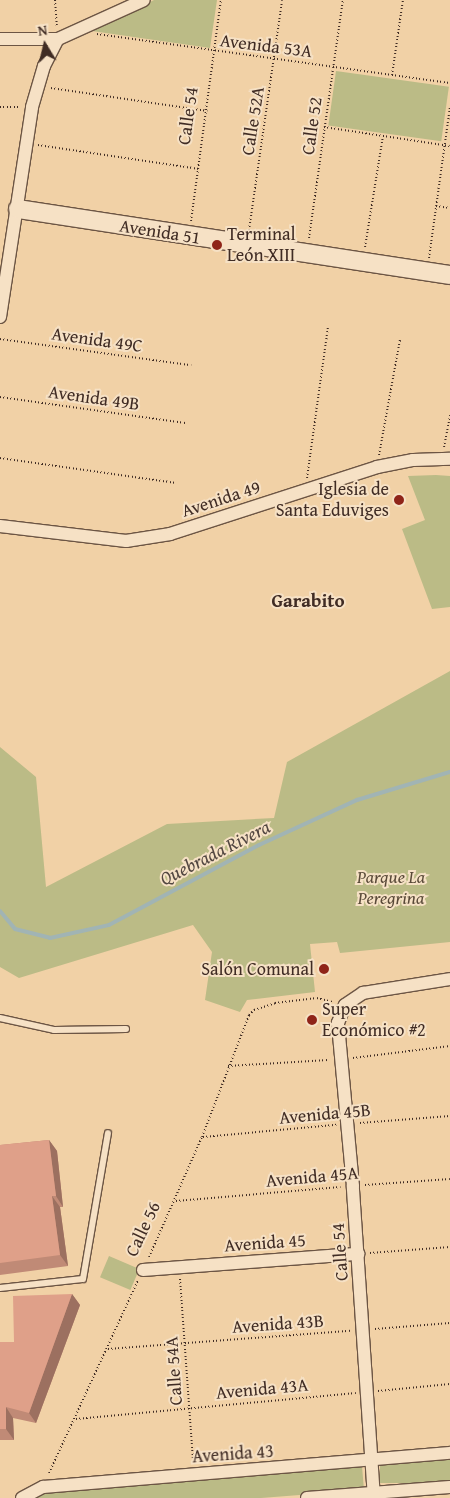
<!DOCTYPE html>
<meta charset="utf-8">
<style>
body{margin:0}
#map{position:relative;width:450px;height:1498px;overflow:hidden;background:#f1d1a6;font-family:"Gentium Book Plus",serif}
div>[style]{position:absolute}
[style*='--x']{left:calc(var(--x)*1px);top:calc(var(--y)*1px);width:calc(var(--w)*1px);rotate:calc(var(--a)*1deg)}
.green>*{inset:0;background:#bbbb86;transform-origin:0 0}
.stream>*{height:4px;margin:-2px;padding:0 2px;transform-origin:2px;border-radius:2px;background:#a1b4b4}
.path>*{height:2px;margin-top:-1px;transform-origin:0;background:repeating-linear-gradient(90deg,#402c24 0 1px,transparent 0 3.5px)}
.roads{filter:drop-shadow(1px 0 #6c5544) drop-shadow(-1px 0 #6c5544) drop-shadow(0 1px #6c5544) drop-shadow(0 -1px #6c5544)}
.lane>*{height:6px;margin:-3px;padding:0 3px;transform-origin:3px;border-radius:3px;background:#f6e1c5}
.street>*{height:12px;margin:-6px;padding:0 6px;transform-origin:6px;border-radius:6px;background:#f6e1c5}
.secondary>*{height:18px;margin:-9px;padding:0 9px;transform-origin:9px;border-radius:9px;background:#f6e1c5}
.wall>*{inset:0;background:#c08a76}
.shaded-wall>*{inset:0;background:#9c7060}
.building>*{inset:0;background:#dfa089}
.dots>*{width:14px;height:14px;translate:-50% -50%;box-sizing:border-box;border:2px solid #f6e1c5;border-radius:50%}
span{translate:-50% -50%;white-space:nowrap;text-align:center;line-height:1.15;-webkit-text-stroke:4px #f6e1c5;paint-order:stroke}
.street-label{font-size:18px;color:#402c24}
.poi-label{font-size:18px;color:#402c24}
.left{translate:0 -50%;text-align:left}
.right{translate:-100% -50%;text-align:right}
.park-label{font-size:18px;color:#594938;font-style:italic}
.neighbourhood-label{font-size:19px;color:#402c24;font-weight:700}
.water-label{font-size:19px;color:#534741;font-style:italic}
.north{position:absolute;left:20px;top:20px;width:50px;height:50px;-webkit-text-stroke:4px #f6e1c5;paint-order:stroke;rotate:351deg;font-size:14px;font-weight:700;line-height:20px;text-align:center;color:#402c24}
.north::after{content:'';display:block;margin:auto;width:18px;height:22px;background:#402c24;clip-path:polygon(50% 0,100% 100%,50% 72%,0 100%)}
</style>
<div id="map">
<div class="green">
<div style="clip-path:polygon(154px 0,217px 0,210px 48px,92px 31px)"></div>
<div style="left:336px;top:71px;width:114px;height:55px;rotate:8deg"></div>
<div style="clip-path:polygon(436px 475px,450px 476px,450px 607px,432px 609px,402px 529px,425px 520px,408px 476px)"></div>
<div style="clip-path:polygon(450px 671px,450px 942px,340px 953px,337px 942px,310px 944px,315px 992px,247px 1000px,240px 1012px,205px 1000px,212px 952px,193px 925px,19px 978px,0 967px,0 747px,36px 777px,46px 887px,167px 824px,274px 818px,287px 762px)"></div>
<div style="left:109px;top:1256px;width:33px;height:23px;rotate:23deg"></div>
<div style="left:450px;top:1458px;width:25px;height:70px;rotate:90deg"></div>
<div style="clip-path:polygon(362px 1466px,364px 1490px,261px 1498px,31px 1498px,39px 1493px)"></div>
</div>
<div class="stream">
<div style="--x:0;--y:911;--w:23;--a:50"></div>
<div style="--x:15;--y:929;--w:36;--a:14"></div>
<div style="--x:50;--y:938;--w:60;--a:-12.4"></div>
<div style="--x:109;--y:925;--w:170;--a:-28.1"></div>
<div style="--x:259;--y:845;--w:108;--a:-24.7"></div>
<div style="--x:357;--y:800;--w:97;--a:-16.8"></div>
</div>
<div class="path">
<div style="--x:55;--y:0;--w:27;--a:86"></div>
<div style="--x:97;--y:34;--w:356;--a:7.9"></div>
<div style="--x:392;--y:75;--w:76;--a:-81.7"></div>
<div style="--x:51;--y:88;--w:158;--a:8.4"></div>
<div style="--x:0;--y:107;--w:20;--a:0"></div>
<div style="--x:324;--y:127;--w:127;--a:8.6"></div>
<div style="--x:38;--y:145;--w:163;--a:8.5"></div>
<div style="--x:436;--y:206;--w:14;--a:8"></div>
<div style="--x:191;--y:221;--w:223;--a:-82.3"></div>
<div style="--x:249;--y:230;--w:232;--a:-81.8"></div>
<div style="--x:309;--y:238;--w:240;--a:-81.9"></div>
<div style="--x:365;--y:247;--w:112;--a:-80.8"></div>
<div style="--x:429;--y:258;--w:152;--a:-82.1"></div>
<div style="--x:0;--y:339;--w:193;--a:7.8"></div>
<div style="--x:0;--y:397;--w:187;--a:8"></div>
<div style="--x:444;--y:447;--w:33;--a:-79"></div>
<div style="--x:379;--y:455;--w:118;--a:-79.7"></div>
<div style="--x:0;--y:458;--w:178;--a:8.1"></div>
<div style="--x:307;--y:478;--w:152;--a:-82.1"></div>
<div style="--x:353;--y:1058;--w:98;--a:-7.1"></div>
<div style="--x:228;--y:1066;--w:100;--a:-3.4"></div>
<div style="--x:360;--y:1123;--w:90;--a:-4.4"></div>
<div style="--x:203;--y:1137;--w:134;--a:-5.2"></div>
<div style="--x:365;--y:1185;--w:85;--a:-4"></div>
<div style="--x:176;--y:1201;--w:165;--a:-4.9"></div>
<div style="--x:370;--y:1253;--w:80;--a:-4.3"></div>
<div style="--x:149;--y:1257;--w:131;--a:-66.2"></div>
<div style="--x:202;--y:1137;--w:131;--a:-68.9"></div>
<div style="--x:249;--y:1015;--w:7;--a:-45"></div>
<div style="--x:254;--y:1010;--w:22;--a:-18"></div>
<div style="--x:275;--y:1003;--w:42;--a:-6.8"></div>
<div style="--x:317;--y:998;--w:16;--a:14"></div>
<div style="--x:180;--y:1279;--w:182;--a:85.9"></div>
<div style="--x:375;--y:1329;--w:75;--a:-4.6"></div>
<div style="--x:108;--y:1349;--w:243;--a:-4.3"></div>
<div style="--x:378;--y:1391;--w:72;--a:-5.6"></div>
<div style="--x:76;--y:1419;--w:281;--a:-5.3"></div>
<div style="--x:49;--y:1473;--w:213;--a:-65.2"></div>
</div>
<div class="roads">
<div class="lane">
<div style="--x:0;--y:1018;--w:55;--a:12.5"></div>
<div style="--x:54;--y:1030;--w:72;--a:-0.8"></div>
<div style="--x:0;--y:1288;--w:83;--a:-6.2"></div>
<div style="--x:83;--y:1279;--w:148;--a:-80.3"></div>
</div>
<div class="street">
<div style="--x:0;--y:39;--w:58;--a:0"></div>
<div style="--x:58;--y:39;--w:94;--a:-24.4"></div>
<div style="--x:0;--y:317;--w:212;--a:-81.3"></div>
<div style="--x:32;--y:107;--w:43;--a:-73.7"></div>
<div style="--x:44;--y:66;--w:30;--a:-63"></div>
<div style="--x:0;--y:526;--w:127;--a:6.8"></div>
<div style="--x:126;--y:541;--w:45;--a:-9"></div>
<div style="--x:170;--y:534;--w:218;--a:-17.9"></div>
<div style="--x:377;--y:467;--w:37;--a:-11"></div>
<div style="--x:413;--y:460;--w:37;--a:-2"></div>
<div style="--x:143;--y:1270;--w:216;--a:-4.3"></div>
<div style="--x:22;--y:1498;--w:24;--a:-28"></div>
<div style="--x:43;--y:1487;--w:408;--a:-4.8"></div>
<div style="--x:307;--y:1498;--w:143;--a:-4.4"></div>
<div style="--x:374;--y:1498;--w:313;--a:-93.9"></div>
<div style="--x:353;--y:1186;--w:164;--a:-95.3"></div>
<div style="--x:338;--y:1023;--w:19;--a:-69"></div>
<div style="--x:345;--y:1005;--w:22;--a:-34"></div>
<div style="--x:363;--y:993;--w:88;--a:-9.1"></div>
</div>
<div class="secondary">
<div style="--x:18;--y:209;--w:437;--a:8.7"></div>
</div>
</div>
<div class="wall">
<div style="clip-path:polygon(49px 1140px,57px 1151px,63px 1207px,60px 1207px,68px 1266px,0 1275px,0 1145px)"></div>
<div style="clip-path:polygon(72px 1294px,80px 1305px,36px 1423px,13px 1418px,14px 1440px,0 1440px,0 1342px,14px 1342px)"></div>
</div>
<div class="shaded-wall">
<div style="clip-path:polygon(49px 1140px,57px 1151px,63px 1207px,56px 1196px)"></div>
<div style="clip-path:polygon(52px 1196px,60px 1207px,68px 1266px,60px 1255px)"></div>
<div style="clip-path:polygon(72px 1294px,80px 1305px,36px 1423px,29px 1413px)"></div>
<div style="clip-path:polygon(6px 1407px,13px 1418px,14px 1440px,6px 1429px)"></div>
</div>
<div class="building">
<div style="clip-path:polygon(49px 1140px,56px 1196px,52px 1196px,60px 1255px,0 1263px,0 1145px)"></div>
<div style="clip-path:polygon(72px 1294px,29px 1413px,6px 1407px,6px 1429px,0 1429px,0 1342px,14px 1342px,13px 1296px)"></div>
</div>
<div class="dots">
<div style="left:217px;top:245px;background:#8f2418"></div>
<div style="left:399px;top:500px;background:#8f2418"></div>
<div style="left:324px;top:969px;background:#8f2418"></div>
<div style="left:312px;top:1020px;background:#8f2418"></div>
</div>
<div class="street-label">
<span style="left:266px;top:46px;rotate:7deg">Avenida 53A</span>
<span style="left:188px;top:116px;rotate:-82deg">Calle 54</span>
<span style="left:253px;top:121px;rotate:-81deg">Calle 52A</span>
<span style="left:312px;top:126px;rotate:-82deg">Calle 52</span>
<span style="left:160px;top:232px;rotate:9deg">Avenida 51</span>
<span style="left:97px;top:340px;rotate:8deg">Avenida 49C</span>
<span style="left:94px;top:398px;rotate:8deg">Avenida 49B</span>
<span style="left:221px;top:499px;rotate:-18deg">Avenida 49</span>
<span style="left:325px;top:1114px;rotate:-5deg">Avenida 45B</span>
<span style="left:312px;top:1177px;rotate:-5deg">Avenida 45A</span>
<span style="left:143px;top:1229px;rotate:-65deg">Calle 56</span>
<span style="left:265px;top:1243px;rotate:-4deg">Avenida 45</span>
<span style="left:340px;top:1252px;rotate:-94deg">Calle 54</span>
<span style="left:278px;top:1324px;rotate:-4deg">Avenida 43B</span>
<span style="left:174px;top:1371px;rotate:-94deg">Calle 54A</span>
<span style="left:262px;top:1389px;rotate:-5deg">Avenida 43A</span>
<span style="left:233px;top:1454px;rotate:-4deg">Avenida 43</span>
</div>
<div class="poi-label">
<span class="left" style="left:227px;top:245px">Terminal<br>León XIII</span>
<span class="right" style="left:389px;top:500px">Iglesia de<br>Santa Eduviges</span>
<span class="right" style="left:314px;top:969px">Salón Comunal</span>
<span class="left" style="left:322px;top:1020px">Super<br>Económico #2</span>
</div>
<div class="park-label">
<span style="left:391px;top:888px">Parque La<br>Peregrina</span>
</div>
<div class="neighbourhood-label">
<span style="left:308px;top:601px">Garabito</span>
</div>
<div class="water-label">
<span style="left:215px;top:853px;rotate:-27deg">Quebrada Rivera</span>
</div>
<div class="north">N</div>
</div>
